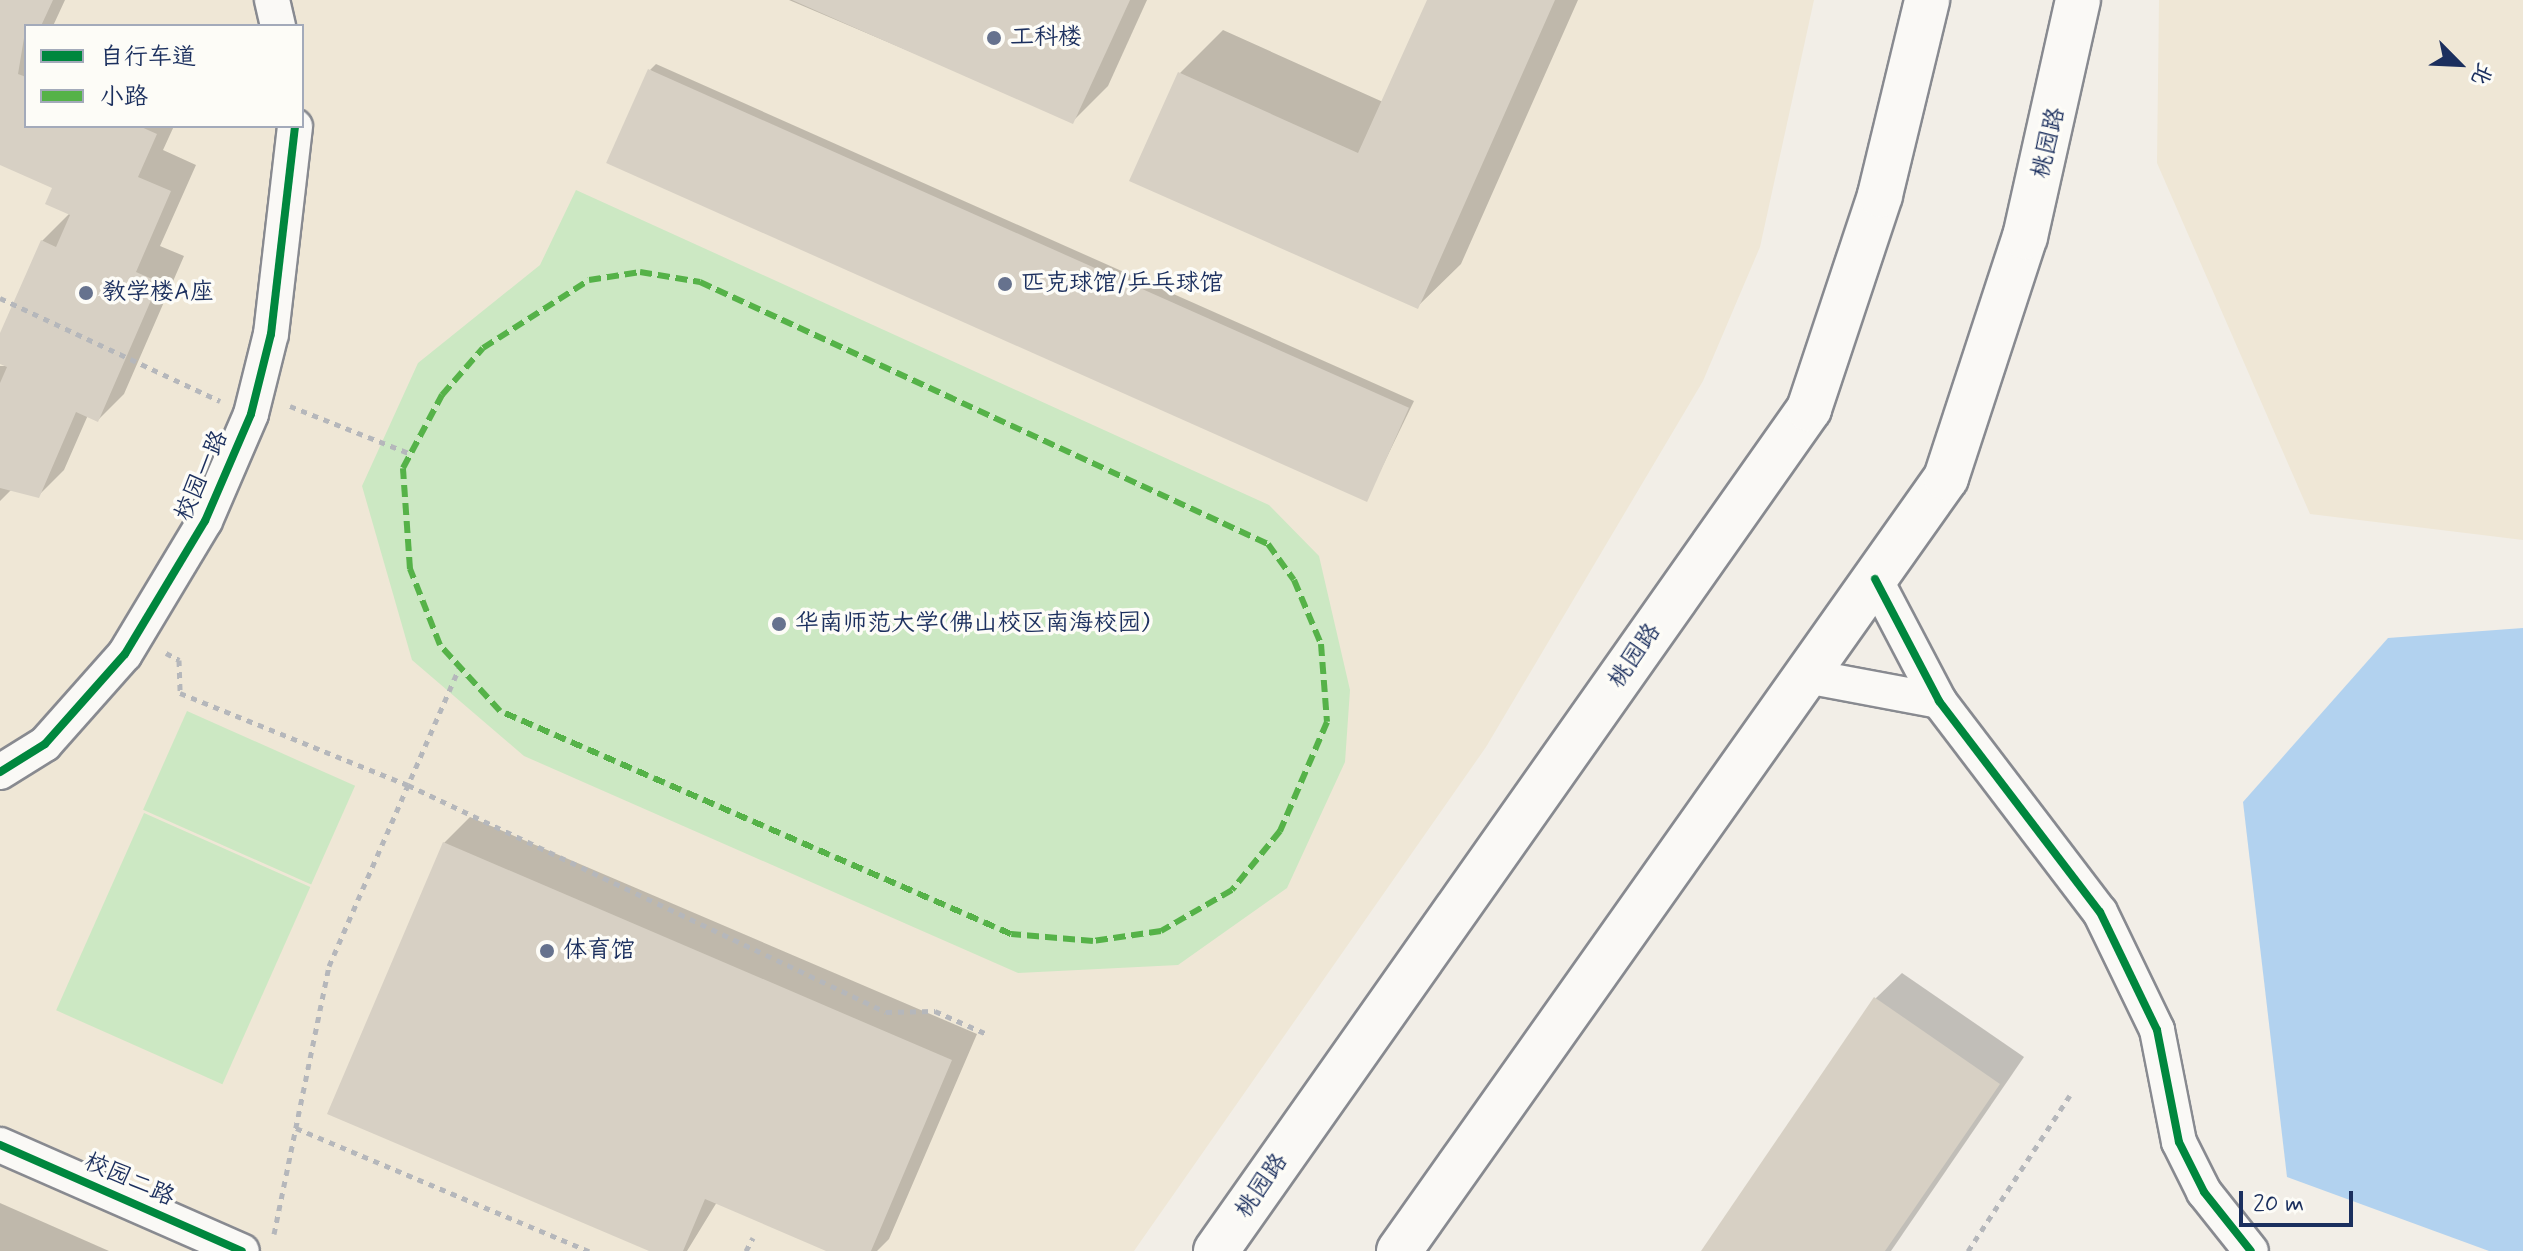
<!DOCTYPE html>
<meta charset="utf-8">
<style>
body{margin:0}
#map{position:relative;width:2523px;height:1251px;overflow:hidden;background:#f2eee7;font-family:Mynerve,"LXGW WenKai TC",sans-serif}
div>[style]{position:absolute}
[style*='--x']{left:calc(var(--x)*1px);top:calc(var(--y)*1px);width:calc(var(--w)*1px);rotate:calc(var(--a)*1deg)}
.built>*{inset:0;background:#efe7d6}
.green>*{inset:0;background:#cce8c3;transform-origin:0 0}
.water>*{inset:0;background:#b2d2ef}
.shadow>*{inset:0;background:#0003}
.building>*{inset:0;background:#d7d0c4;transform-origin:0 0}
.path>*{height:5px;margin-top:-2.5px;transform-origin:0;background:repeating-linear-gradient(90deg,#b5b7bb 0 6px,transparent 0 12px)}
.roads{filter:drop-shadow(2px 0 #888a90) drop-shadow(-2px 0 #888a90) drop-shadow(0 2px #888a90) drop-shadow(0 -2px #888a90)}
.street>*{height:34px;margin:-17px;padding:0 17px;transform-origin:17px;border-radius:17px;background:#faf9f6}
.secondary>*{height:44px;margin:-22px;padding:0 22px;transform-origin:22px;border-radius:22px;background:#faf9f6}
.quiet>*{height:6px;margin-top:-3px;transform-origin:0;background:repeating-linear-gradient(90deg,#55b248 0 12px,transparent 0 18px)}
.cycleway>*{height:8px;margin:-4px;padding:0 4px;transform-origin:4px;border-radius:4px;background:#00873e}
.dots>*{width:22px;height:22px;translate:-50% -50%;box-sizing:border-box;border:4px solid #fdfcf7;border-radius:50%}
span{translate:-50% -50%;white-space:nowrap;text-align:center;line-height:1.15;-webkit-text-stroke:7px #fdfcf7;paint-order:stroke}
.poi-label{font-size:24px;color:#1b2f5e}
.left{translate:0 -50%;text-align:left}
.street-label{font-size:24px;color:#1b2f5e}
.legend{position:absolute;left:24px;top:24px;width:280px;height:104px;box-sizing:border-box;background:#fdfcf7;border:2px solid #a3aaba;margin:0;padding:10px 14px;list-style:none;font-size:24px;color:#1b2f5e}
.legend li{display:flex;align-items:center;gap:16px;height:40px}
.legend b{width:40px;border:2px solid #a3aaba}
.north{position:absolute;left:2419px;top:24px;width:80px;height:80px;-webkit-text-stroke:6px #fdfcf7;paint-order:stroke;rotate:114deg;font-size:22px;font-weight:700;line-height:32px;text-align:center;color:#1b2f5e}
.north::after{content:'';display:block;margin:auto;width:28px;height:36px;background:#1b2f5e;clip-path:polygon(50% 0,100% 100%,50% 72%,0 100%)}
.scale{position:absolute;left:2239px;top:1191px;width:114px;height:36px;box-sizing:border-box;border:4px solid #1b2f5e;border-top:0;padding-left:10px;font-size:24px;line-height:28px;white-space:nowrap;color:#1b2f5e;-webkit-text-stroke:6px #fdfcf7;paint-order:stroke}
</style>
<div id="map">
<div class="built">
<div style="clip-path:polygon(evenodd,0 0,1814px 0,1760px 247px,1703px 381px,1486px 747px,1134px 1251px,0 1251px,0 0,26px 26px,302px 26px,302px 126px,26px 126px,26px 26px)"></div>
<div style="clip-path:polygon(2159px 0,2523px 0,2523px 540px,2310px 514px,2157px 163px)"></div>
</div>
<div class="green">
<div style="clip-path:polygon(576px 190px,1269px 505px,1319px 556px,1350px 690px,1345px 762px,1287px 888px,1178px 965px,1018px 973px,524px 756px,412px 660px,362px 486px,418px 363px,540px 265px)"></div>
<div style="left:187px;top:711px;width:184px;height:108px;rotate:24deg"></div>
<div style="left:144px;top:813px;width:182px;height:216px;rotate:24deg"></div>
</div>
<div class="water">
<div style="clip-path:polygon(2523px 628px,2523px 1251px,2489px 1251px,2287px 1177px,2243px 802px,2388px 638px)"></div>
</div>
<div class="shadow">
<div style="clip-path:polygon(0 0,65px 0,53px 26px,26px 26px,26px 126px,174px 126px,163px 150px,196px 165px,160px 246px,184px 256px,124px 394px,98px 420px,88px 415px,64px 470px,38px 496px,12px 489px,0 501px,0 366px,10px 366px,0 361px,0 337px,42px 241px,70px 213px,55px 187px,0 163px)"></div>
<div style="clip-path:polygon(789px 0,1147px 0,1108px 86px,1073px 121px)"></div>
<div style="clip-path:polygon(1429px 0,1578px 0,1461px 264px,1417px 307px,1179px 74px,1223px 30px,1383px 102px)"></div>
<div style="clip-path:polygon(656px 64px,1414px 401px,1370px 492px,1363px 499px,650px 70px)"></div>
<div style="clip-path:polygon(470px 817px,977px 1034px,889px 1239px,877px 1251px,831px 1251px,717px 1202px,687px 1251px,654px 1251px,444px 843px)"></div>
<div style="clip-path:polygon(1902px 973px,2024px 1057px,1891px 1251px,1703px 1251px,1876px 998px)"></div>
<div style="clip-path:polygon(0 1203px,109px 1251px,0 1251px)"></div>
</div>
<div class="building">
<div style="clip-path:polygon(0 0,53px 0,41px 26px,26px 26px,18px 74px,26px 77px,26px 126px,139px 126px,157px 134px,138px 177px,171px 191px,136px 272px,159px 282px,98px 422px,76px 412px,39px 498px,0 488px,0 383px,7px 367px,0 364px,0 333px,41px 240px,56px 247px,70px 215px,45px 204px,52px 188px,0 165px)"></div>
<div style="clip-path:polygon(792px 0,1130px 0,1073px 124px)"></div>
<div style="clip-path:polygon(1427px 0,1555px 0,1418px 309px,1129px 181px,1178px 72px,1358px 153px)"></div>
<div style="left:648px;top:69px;width:833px;height:103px;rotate:24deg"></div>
<div style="clip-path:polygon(443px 842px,952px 1060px,871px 1251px,826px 1251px,705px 1199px,683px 1251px,649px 1251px,327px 1114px)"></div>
<div style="clip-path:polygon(1874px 997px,2000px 1084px,1885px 1251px,1701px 1251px)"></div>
</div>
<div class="path">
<div style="--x:0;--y:298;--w:243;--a:25.1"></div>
<div style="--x:290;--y:406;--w:130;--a:21.6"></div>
<div style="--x:166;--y:653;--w:15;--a:28"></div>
<div style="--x:179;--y:660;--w:33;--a:88"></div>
<div style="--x:180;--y:693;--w:246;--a:22"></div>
<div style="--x:408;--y:785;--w:529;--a:25.4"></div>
<div style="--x:886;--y:1012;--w:49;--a:-1.2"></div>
<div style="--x:935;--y:1011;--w:57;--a:23.9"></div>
<div style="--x:296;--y:1128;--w:318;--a:22.8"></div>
<div style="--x:274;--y:1234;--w:274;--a:-78.4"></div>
<div style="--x:329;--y:966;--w:327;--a:-66.4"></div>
<div style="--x:746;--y:1251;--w:15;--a:-62"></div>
<div style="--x:1968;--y:1251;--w:186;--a:-56.8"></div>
</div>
<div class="roads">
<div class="street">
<div style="--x:272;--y:0;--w:27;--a:77"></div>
<div style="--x:1875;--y:579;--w:138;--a:62.3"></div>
<div style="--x:1939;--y:701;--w:265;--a:52.7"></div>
<div style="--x:2100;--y:912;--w:131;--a:64.2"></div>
<div style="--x:2157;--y:1030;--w:114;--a:78.9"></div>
<div style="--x:2179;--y:1142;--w:56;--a:63.4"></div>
<div style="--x:2204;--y:1192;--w:75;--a:51.5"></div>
<div style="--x:1806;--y:676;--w:135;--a:10.6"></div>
<div style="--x:0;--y:772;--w:53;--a:-31.9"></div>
<div style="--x:45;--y:744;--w:120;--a:-48.4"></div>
<div style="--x:125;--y:654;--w:155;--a:-59"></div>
<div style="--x:205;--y:521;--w:116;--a:-66.7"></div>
<div style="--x:251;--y:414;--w:82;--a:-76"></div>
<div style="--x:271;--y:334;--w:209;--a:-83.4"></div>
<div style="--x:0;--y:1145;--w:264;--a:23.7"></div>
</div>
<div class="secondary">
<div style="--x:1216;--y:1251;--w:1030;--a:-54.84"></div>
<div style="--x:1809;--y:409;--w:225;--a:-71.6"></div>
<div style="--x:1880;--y:195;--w:201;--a:-76.4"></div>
<div style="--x:1399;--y:1251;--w:947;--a:-54.72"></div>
<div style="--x:1946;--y:478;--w:254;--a:-71.9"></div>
<div style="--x:2025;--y:237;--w:243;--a:-77.4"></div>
</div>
</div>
<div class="quiet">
<div style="--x:640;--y:272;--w:61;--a:9.5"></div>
<div style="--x:700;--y:282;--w:626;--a:24.76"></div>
<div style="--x:1268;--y:544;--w:44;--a:54.2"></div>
<div style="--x:1294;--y:580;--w:69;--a:67.1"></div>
<div style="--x:1321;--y:644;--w:78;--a:85.6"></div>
<div style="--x:1327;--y:722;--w:119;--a:113.3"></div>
<div style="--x:1280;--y:831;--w:76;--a:129.1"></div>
<div style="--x:1232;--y:890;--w:82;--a:150"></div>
<div style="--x:1161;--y:931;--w:69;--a:171.6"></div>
<div style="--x:1093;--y:941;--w:82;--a:-175.1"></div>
<div style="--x:1011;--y:934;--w:558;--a:-156.42"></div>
<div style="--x:500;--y:711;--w:89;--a:-132.3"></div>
<div style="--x:440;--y:645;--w:82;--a:-111.5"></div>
<div style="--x:410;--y:569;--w:101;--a:-94"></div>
<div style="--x:403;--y:468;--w:83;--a:-61.9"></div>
<div style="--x:442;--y:395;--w:62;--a:-48.9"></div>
<div style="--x:483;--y:348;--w:126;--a:-32.7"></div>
<div style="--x:589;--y:280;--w:52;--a:-8.9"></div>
</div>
<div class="cycleway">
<div style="--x:1875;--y:579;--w:138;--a:62.3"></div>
<div style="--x:1939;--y:701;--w:265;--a:52.7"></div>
<div style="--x:2100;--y:912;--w:131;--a:64.2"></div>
<div style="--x:2157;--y:1030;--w:114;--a:78.9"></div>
<div style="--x:2179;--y:1142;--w:56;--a:63.4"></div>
<div style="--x:2204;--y:1192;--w:75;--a:51.5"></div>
<div style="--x:0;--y:772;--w:53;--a:-31.9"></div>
<div style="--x:45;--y:744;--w:120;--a:-48.4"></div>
<div style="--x:125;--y:654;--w:155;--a:-59"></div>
<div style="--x:205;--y:521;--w:116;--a:-66.7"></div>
<div style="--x:251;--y:414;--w:82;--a:-76"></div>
<div style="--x:271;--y:334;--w:209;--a:-83.4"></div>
<div style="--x:0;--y:1145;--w:264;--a:23.7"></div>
</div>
<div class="dots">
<div style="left:994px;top:38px;background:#66728e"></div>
<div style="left:1005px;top:284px;background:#66728e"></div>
<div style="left:86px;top:293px;background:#66728e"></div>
<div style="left:779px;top:624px;background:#66728e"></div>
<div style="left:547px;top:951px;background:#66728e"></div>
</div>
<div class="poi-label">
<span class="left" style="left:1010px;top:38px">工科楼</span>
<span class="left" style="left:1021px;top:284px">匹克球馆/乒乓球馆</span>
<span class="left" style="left:102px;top:293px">教学楼A座</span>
<span class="left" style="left:795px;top:624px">华南师范大学(佛山校区南海校园)</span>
<span class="left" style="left:563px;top:951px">体育馆</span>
</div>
<div class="street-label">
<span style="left:2049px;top:143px;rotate:-76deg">桃园路</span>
<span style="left:202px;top:476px;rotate:-66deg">校园一路</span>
<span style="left:1635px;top:656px;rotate:-55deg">桃园路</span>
<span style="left:129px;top:1180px;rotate:24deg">校园二路</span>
<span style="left:1262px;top:1186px;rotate:-55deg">桃园路</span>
</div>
<ul class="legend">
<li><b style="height:10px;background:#00873e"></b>自行车道</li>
<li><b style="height:10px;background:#55b248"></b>小路</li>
</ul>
<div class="north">北</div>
<div class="scale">20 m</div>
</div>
